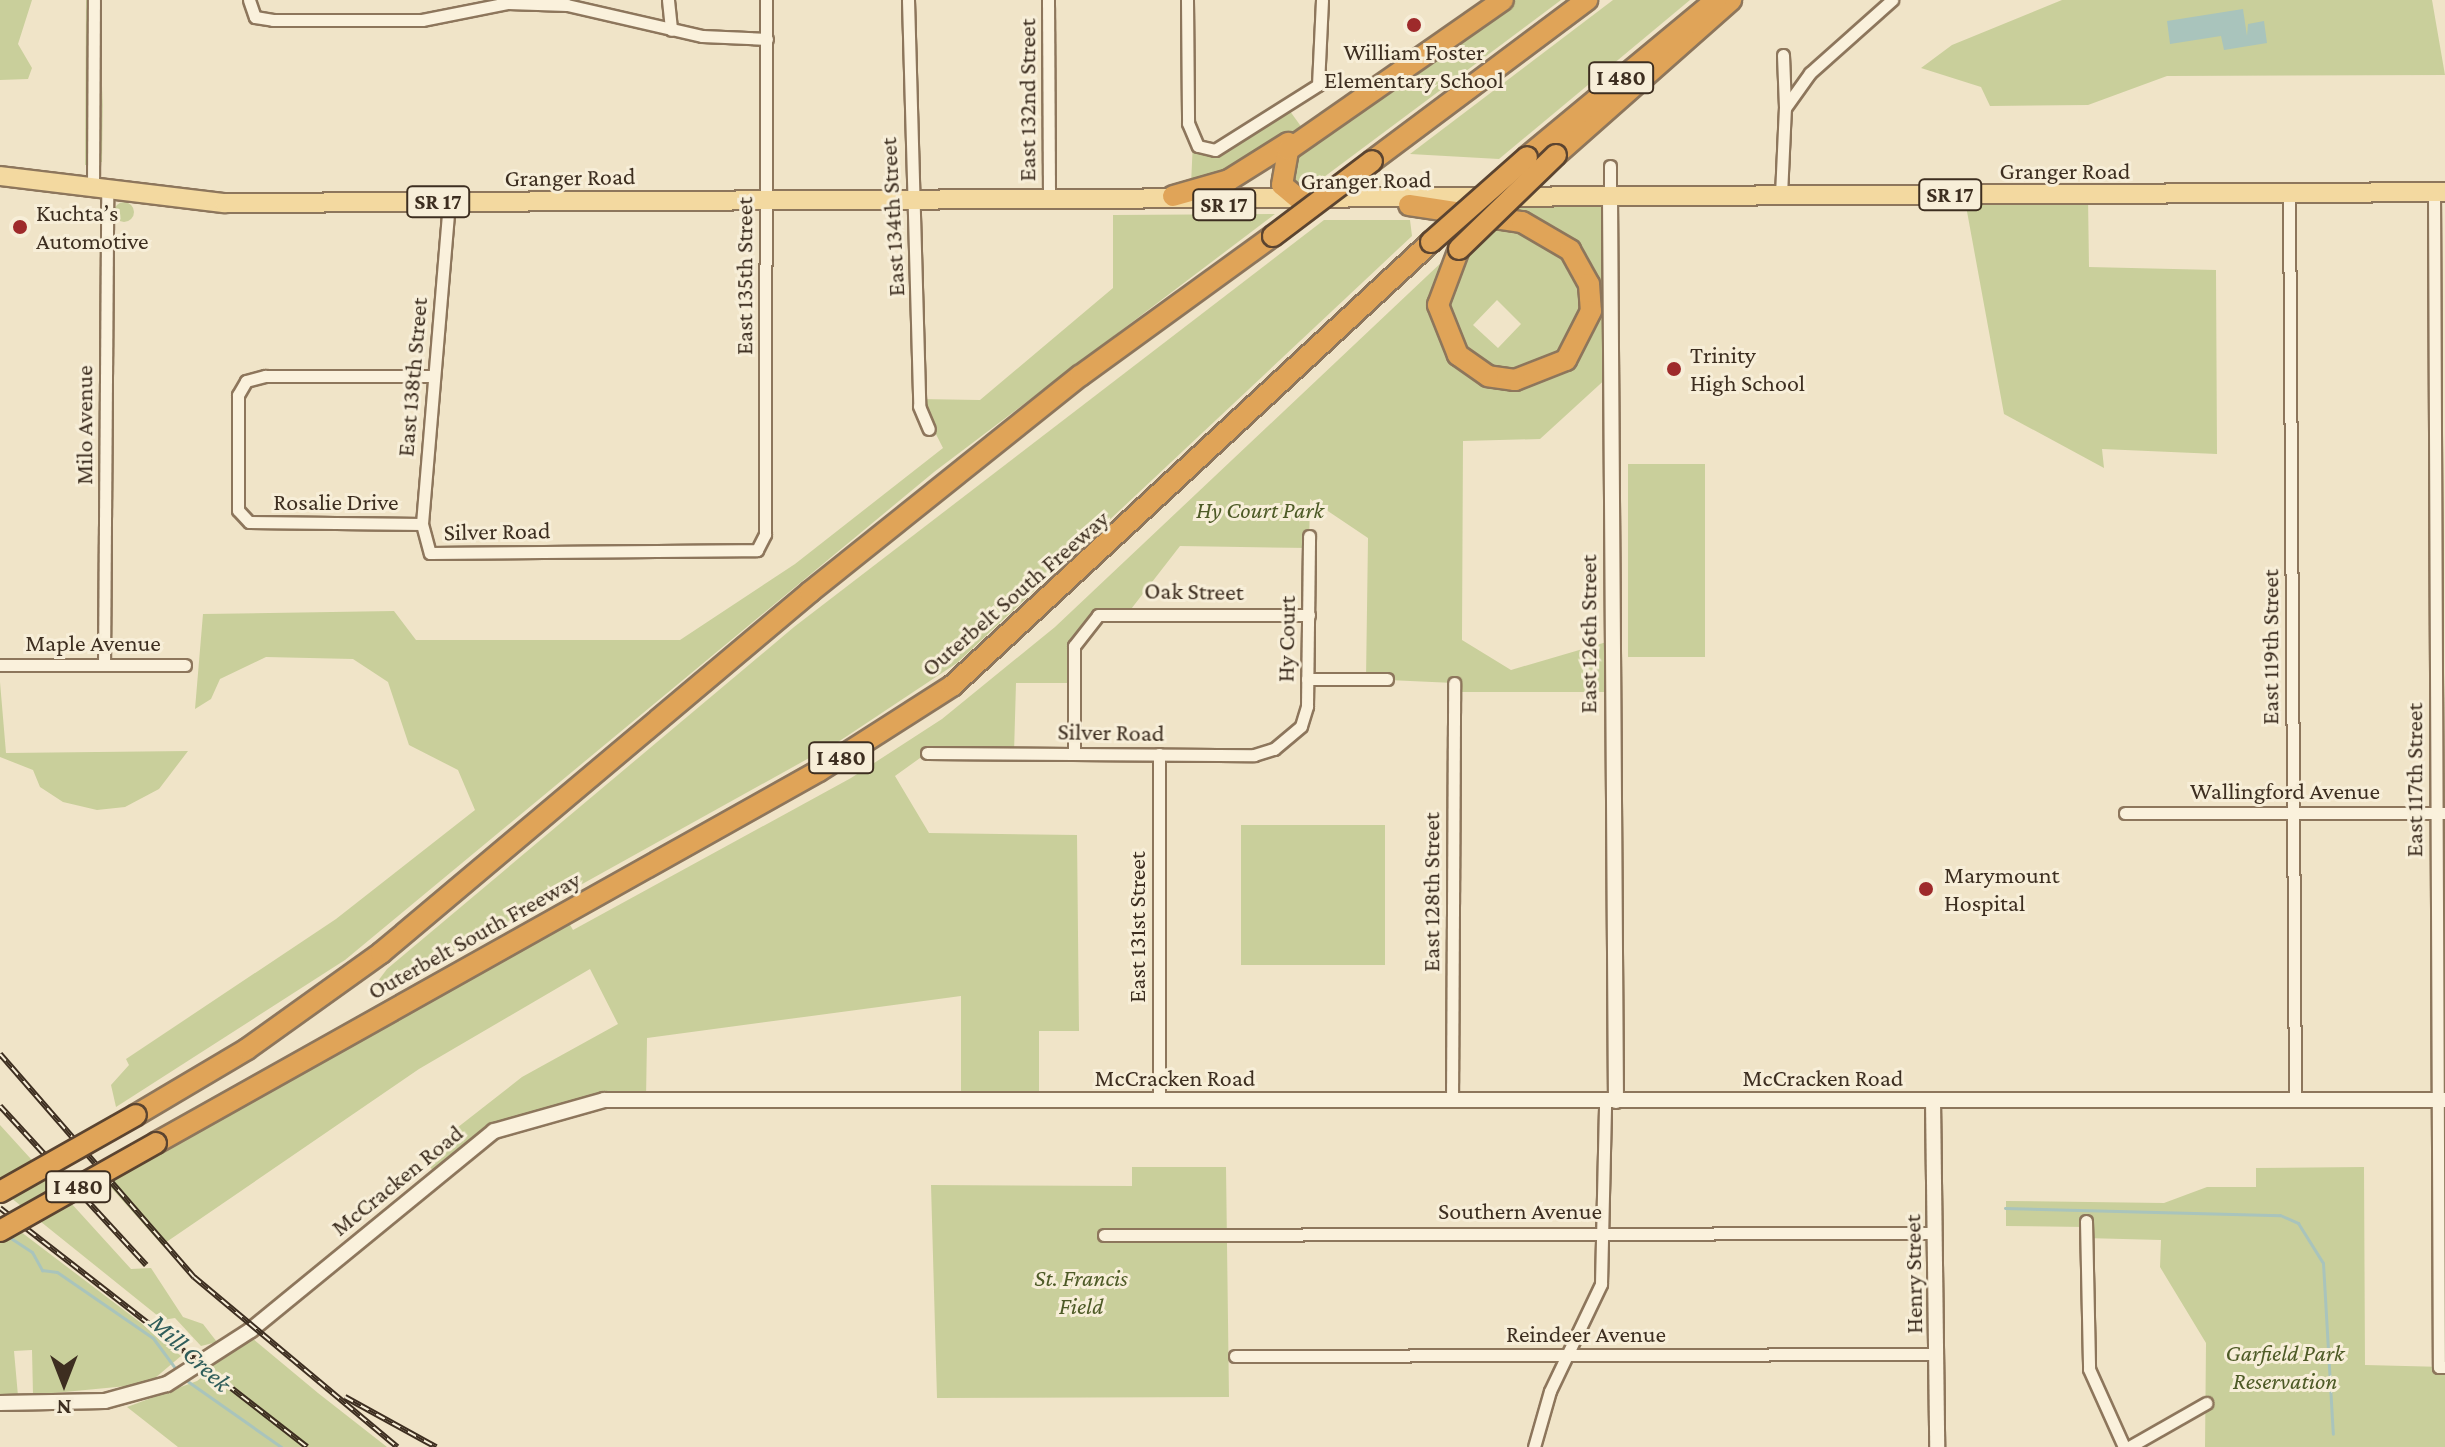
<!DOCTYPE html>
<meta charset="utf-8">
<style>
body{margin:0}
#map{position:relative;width:2445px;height:1447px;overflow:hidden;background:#f0e4c8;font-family:"Crimson Pro",serif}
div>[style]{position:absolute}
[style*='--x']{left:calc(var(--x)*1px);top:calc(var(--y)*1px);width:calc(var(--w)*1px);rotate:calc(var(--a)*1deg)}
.green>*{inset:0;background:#c9cf9b;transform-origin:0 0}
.round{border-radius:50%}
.water>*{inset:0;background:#a9c4bc}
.stream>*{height:3px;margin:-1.5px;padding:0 1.5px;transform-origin:1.5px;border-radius:1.5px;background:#a9c4bc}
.roads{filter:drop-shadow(2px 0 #8d765c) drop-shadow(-2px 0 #8d765c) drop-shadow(0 2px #8d765c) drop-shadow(0 -2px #8d765c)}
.minor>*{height:11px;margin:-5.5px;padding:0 5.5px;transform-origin:5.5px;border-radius:5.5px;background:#faf1dc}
.tertiary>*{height:14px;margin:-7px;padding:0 7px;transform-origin:7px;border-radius:7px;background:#faf1dc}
.primary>*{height:18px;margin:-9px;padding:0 9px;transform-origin:9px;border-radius:9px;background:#f3d9a0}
.motorway>*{height:20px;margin:-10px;padding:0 10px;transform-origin:10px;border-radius:10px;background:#e0a458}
.rail>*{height:6px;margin-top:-3px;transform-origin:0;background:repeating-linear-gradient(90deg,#f7eed8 0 9px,#3d2e20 0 18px);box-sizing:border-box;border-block:2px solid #3d2e20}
.bridges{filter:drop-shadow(2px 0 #5b4430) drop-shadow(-2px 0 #5b4430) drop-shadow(0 2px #5b4430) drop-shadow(0 -2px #5b4430)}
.motorway-bridge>*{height:20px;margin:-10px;padding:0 10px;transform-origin:10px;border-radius:10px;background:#e0a458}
.dots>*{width:22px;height:22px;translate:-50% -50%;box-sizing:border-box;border:4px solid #f7eed8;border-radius:50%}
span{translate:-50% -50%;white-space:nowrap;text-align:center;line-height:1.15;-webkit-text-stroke:6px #f7eed8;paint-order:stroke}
.shield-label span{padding:2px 6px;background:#f7eed8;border:2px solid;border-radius:6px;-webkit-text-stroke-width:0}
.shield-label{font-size:22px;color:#3d2e20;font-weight:700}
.poi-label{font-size:24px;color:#3d2e20}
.left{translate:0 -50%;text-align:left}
.street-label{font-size:24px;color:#3d2e20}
.park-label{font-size:24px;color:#4d5a26;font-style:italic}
.water-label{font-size:26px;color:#2f5d5a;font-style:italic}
.north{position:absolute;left:24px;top:1343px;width:80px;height:80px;-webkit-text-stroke:6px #f7eed8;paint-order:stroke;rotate:180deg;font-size:22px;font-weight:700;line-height:32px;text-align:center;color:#3d2e20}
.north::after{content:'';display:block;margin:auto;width:28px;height:36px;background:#3d2e20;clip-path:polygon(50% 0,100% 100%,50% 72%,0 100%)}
</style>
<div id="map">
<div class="green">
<div style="clip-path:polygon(0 0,32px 0,18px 44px,32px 68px,28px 79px,0 80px)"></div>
<div style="clip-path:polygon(86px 0,89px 0,87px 165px,85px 165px)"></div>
<div style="clip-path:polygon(1514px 0,1561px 0,1316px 183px,1288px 182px,1294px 150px)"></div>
<div style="clip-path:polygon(1613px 0,1690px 0,1499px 159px,1410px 154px)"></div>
<div style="clip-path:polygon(2062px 0,2432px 0,2445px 75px,2167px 76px,2088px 105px,1990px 106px,1981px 87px,1921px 68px,1952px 45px)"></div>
<div style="clip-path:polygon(103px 86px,102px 162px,99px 162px)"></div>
<div style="clip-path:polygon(1287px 107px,1305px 132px,1242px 173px,1191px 185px,1193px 140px,1206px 149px)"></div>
<div style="clip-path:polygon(evenodd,1515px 193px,1610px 197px,1610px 375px,1540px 439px,1463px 441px,1462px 640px,1511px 670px,1610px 641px,1610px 692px,1454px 692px,1454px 683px,1366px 679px,1368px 538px,1310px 499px,1309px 548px,1180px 546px,1128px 613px,1098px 615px,1074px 646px,1074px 683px,1016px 683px,1014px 753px,927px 753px,895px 776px,929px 833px,1077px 835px,1079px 1031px,1039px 1031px,1039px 1100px,961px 1100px,961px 996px,647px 1038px,646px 1100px,604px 1100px,494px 1131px,435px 1173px,421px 1156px,522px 1077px,618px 1024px,590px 969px,419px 1069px,162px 1245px,99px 1174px,564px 914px,573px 930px,851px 778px,942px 719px,1055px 627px,1515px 193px,1497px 300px,1521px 324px,1498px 348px,1473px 325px,1497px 300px)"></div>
<div style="clip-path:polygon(1964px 195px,2088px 196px,2089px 267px,2216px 270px,2217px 454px,2102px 449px,2104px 468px,2004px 414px)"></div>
<div class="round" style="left:114px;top:202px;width:20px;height:20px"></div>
<div style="clip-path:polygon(1275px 214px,934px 472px,345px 960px,116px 1107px,111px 1085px,129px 1065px,126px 1059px,336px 919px,475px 810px,458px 770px,409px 745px,388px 682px,353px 659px,266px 657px,220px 679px,211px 699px,195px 709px,203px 614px,394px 611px,416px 640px,680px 640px,795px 564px,943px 448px,918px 399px,980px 400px,1113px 288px,1113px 215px)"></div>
<div style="clip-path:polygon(1324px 220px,1410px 220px,1412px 236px,957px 663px,838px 742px,384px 994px,378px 981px,387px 969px,794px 627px)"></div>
<div style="left:1628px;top:464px;width:77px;height:193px"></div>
<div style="clip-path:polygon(0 682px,6px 753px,188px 751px,159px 789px,125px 807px,97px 810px,63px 802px,40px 787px,33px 770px,0 757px)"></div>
<div style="left:1241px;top:825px;width:144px;height:140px"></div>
<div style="clip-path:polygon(0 1125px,131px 1269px,151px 1268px,183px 1317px,203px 1324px,217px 1342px,201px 1346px,175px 1318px,163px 1320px,0 1189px)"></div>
<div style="clip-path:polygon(1132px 1167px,1226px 1167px,1229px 1397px,937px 1398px,931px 1185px,1132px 1186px)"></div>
<div style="clip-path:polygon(2364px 1167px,2365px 1365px,2445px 1367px,2445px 1447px,2205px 1447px,2206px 1343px,2160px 1267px,2161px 1240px,2085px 1238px,2085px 1227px,2006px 1226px,2006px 1201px,2164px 1203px,2207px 1187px,2256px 1187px,2256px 1168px)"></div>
<div style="clip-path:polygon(0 1216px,141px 1323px,181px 1356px,148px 1384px,33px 1395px,32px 1350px,14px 1351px,18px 1396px,0 1397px)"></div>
<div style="clip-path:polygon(246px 1333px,318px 1393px,387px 1447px,178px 1447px,127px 1407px,197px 1381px,210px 1371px,202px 1364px)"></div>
</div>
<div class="water">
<div style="clip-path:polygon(2243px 9px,2247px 36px,2248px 24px,2264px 21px,2267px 43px,2224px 50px,2221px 36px,2170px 44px,2167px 21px)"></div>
</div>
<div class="stream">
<div style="--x:2005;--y:1208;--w:275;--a:1.5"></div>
<div style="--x:2280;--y:1215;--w:20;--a:24"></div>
<div style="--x:2298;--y:1223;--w:47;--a:58"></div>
<div style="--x:2323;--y:1263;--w:171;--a:86.7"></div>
<div style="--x:6;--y:1235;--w:31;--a:33"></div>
<div style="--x:32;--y:1252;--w:21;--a:61"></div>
<div style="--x:42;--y:1270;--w:15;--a:8"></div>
<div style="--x:57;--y:1272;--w:116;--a:34.5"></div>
<div style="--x:153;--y:1338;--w:42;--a:53.7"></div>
<div style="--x:183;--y:1378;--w:120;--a:35.1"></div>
</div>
<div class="roads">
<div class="minor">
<div style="--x:249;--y:0;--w:18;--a:71"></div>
<div style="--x:255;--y:17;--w:18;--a:9"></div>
<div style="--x:273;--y:20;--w:149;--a:0"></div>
<div style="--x:422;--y:20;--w:88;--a:-11.2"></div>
<div style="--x:508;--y:3;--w:59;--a:1.9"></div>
<div style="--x:567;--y:5;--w:139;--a:12.9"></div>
<div style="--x:702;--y:36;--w:65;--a:2.6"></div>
<div style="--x:668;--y:0;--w:30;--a:84"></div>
<div style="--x:908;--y:0;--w:406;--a:88.4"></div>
<div style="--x:919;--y:406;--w:25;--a:67"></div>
<div style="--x:1048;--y:0;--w:199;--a:89.7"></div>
<div style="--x:1187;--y:0;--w:123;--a:89.5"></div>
<div style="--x:1188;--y:123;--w:25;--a:67"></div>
<div style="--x:1198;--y:146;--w:17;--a:13"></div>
<div style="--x:1215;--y:150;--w:122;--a:-32.3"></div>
<div style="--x:1318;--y:85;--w:85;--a:-87.3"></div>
<div style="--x:1783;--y:55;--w:53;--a:87.8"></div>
<div style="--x:93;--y:183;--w:183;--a:-89.7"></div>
<div style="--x:2434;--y:192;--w:1175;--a:89.76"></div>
<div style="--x:2439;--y:1367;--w:6;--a:0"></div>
<div style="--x:2289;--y:194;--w:906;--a:89.62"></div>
<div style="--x:1781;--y:195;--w:87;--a:-87.4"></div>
<div style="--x:1785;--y:108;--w:43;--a:-54.5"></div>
<div style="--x:1810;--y:73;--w:110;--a:-41.7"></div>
<div style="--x:1610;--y:197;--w:31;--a:-90"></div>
<div style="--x:449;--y:202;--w:323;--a:94.8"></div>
<div style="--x:422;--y:524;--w:30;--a:75"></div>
<div style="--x:430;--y:553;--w:327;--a:-0.5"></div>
<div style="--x:757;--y:550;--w:18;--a:-63"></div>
<div style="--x:765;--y:534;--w:534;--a:-89.89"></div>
<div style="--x:422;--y:524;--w:173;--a:-179.3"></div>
<div style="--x:249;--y:522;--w:16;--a:-133"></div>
<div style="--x:238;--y:510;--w:115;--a:-90"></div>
<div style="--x:238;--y:395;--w:16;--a:-60"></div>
<div style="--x:246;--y:381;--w:20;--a:-15"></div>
<div style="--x:265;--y:376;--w:169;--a:0"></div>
<div style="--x:0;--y:665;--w:185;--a:0"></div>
<div style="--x:104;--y:665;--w:479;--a:-89.6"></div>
<div style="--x:1307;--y:679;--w:80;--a:0"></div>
<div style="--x:927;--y:753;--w:327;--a:0.4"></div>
<div style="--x:1254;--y:755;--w:21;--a:-17"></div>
<div style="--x:1274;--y:749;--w:35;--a:-40"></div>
<div style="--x:1301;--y:726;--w:21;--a:-73"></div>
<div style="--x:1307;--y:706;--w:170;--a:-89.3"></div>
<div style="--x:1074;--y:753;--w:107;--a:-90"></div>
<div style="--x:1074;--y:646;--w:39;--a:-52"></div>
<div style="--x:1098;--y:615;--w:211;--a:0"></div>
<div style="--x:1159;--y:754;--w:345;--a:90"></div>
<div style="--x:2125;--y:813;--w:320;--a:0"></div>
<div style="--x:1452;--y:1101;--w:418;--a:-89.7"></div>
<div style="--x:2086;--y:1221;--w:148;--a:88.8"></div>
<div style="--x:2089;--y:1369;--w:85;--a:65.8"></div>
<div style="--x:1104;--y:1235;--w:831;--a:-0.14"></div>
<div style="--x:1235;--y:1356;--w:702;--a:-0.16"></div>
<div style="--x:1534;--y:1447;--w:58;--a:-74.1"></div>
<div style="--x:1550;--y:1391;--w:119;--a:-64.5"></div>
<div style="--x:1601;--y:1284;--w:183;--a:-88.7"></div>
<div style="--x:2129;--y:1447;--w:89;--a:-29.7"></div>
</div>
<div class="tertiary">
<div style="--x:1610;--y:197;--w:904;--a:89.62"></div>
<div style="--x:1933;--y:1100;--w:347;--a:89.3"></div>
<div style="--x:0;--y:1403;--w:105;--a:-1.1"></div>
<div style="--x:105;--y:1401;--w:64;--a:-15.3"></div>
<div style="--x:167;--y:1384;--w:100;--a:-32.7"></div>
<div style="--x:251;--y:1330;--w:314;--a:-39.3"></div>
<div style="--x:494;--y:1131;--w:114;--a:-15.7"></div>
<div style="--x:604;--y:1100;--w:1841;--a:0"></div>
</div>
<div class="primary">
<div style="--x:0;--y:176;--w:226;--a:6.9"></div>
<div style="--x:224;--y:203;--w:2221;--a:-0.28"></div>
</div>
<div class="motorway">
<div style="--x:1556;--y:155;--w:234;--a:-41.5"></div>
<div style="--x:1527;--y:157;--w:246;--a:-39.7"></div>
<div style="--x:1372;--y:161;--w:269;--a:-36.8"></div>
<div style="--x:1173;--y:196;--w:58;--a:-15.9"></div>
<div style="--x:1229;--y:180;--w:70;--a:-32.1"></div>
<div style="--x:1306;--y:205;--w:31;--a:-140"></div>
<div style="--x:1282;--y:185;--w:36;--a:-80"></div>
<div style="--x:1288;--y:150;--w:262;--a:-34.9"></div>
<div style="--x:1409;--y:205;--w:114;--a:8.6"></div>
<div style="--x:1522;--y:222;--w:56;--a:30.3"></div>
<div style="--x:1570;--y:250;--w:39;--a:61"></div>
<div style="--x:1589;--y:284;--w:27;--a:86"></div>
<div style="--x:1591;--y:311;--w:55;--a:117"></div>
<div style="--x:1566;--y:360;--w:55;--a:158.6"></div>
<div style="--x:1515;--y:380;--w:27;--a:-172"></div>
<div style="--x:1488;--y:376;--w:37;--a:-145"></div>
<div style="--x:1458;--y:355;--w:54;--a:-111.8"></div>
<div style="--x:1438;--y:305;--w:60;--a:-69.4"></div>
<div style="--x:136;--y:1115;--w:129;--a:-30.7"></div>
<div style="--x:247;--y:1049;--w:165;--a:-35.6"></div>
<div style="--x:381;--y:953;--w:561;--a:-40.08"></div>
<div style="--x:810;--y:592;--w:346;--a:-38.7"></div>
<div style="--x:1080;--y:376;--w:238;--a:-36"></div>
<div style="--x:156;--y:1143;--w:760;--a:-29.3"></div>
<div style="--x:819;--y:771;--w:158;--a:-32.6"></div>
<div style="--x:952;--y:686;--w:653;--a:-42.83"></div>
</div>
</div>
<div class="rail">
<div style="--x:0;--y:1054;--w:296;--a:49"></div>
<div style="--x:194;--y:1277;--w:265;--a:39.9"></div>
<div style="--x:0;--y:1106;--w:216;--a:47.4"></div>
<div style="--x:0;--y:1208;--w:389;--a:37.9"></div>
<div style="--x:345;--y:1397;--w:104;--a:28.8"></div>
</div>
<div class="bridges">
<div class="motorway-bridge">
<div style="--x:1273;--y:236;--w:124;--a:-37.1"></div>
<div style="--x:1431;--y:242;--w:128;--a:-41.5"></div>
<div style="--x:1459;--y:249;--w:135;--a:-44.1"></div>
<div style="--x:0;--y:1192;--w:156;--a:-29.5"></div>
<div style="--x:0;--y:1231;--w:179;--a:-29.4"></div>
</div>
</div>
<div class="dots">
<div style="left:1414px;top:25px;background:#9e2a2b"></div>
<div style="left:20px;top:227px;background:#9e2a2b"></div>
<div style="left:1674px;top:369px;background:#9e2a2b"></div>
<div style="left:1926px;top:889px;background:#9e2a2b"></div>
</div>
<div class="shield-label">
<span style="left:1621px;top:78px">I 480</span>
<span style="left:1950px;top:195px">SR 17</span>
<span style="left:438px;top:202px">SR 17</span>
<span style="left:1224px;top:205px">SR 17</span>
<span style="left:841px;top:758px">I 480</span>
<span style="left:78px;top:1187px">I 480</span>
</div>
<div class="poi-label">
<span style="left:1414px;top:66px">William Foster<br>Elementary School</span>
<span class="left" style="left:36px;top:227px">Kuchta’s<br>Automotive</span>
<span class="left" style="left:1690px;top:369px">Trinity<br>High School</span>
<span class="left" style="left:1944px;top:889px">Marymount<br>Hospital</span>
</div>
<div class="street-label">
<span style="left:1027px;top:100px;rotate:-90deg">East 132nd Street</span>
<span style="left:2065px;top:171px">Granger Road</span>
<span style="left:570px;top:177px;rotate:-1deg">Granger Road</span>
<span style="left:1366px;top:180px;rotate:-1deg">Granger Road</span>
<span style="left:892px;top:217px;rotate:-93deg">East 134th Street</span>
<span style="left:744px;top:276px;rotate:-90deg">East 135th Street</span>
<span style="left:412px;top:377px;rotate:-85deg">East 138th Street</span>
<span style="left:84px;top:425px;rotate:-90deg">Milo Avenue</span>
<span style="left:336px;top:502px">Rosalie Drive</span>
<span style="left:497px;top:531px;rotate:-1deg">Silver Road</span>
<span style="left:1194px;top:591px;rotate:1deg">Oak Street</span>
<span style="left:1015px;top:593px;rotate:-41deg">Outerbelt South Freeway</span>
<span style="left:1588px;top:634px;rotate:-90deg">East 126th Street</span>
<span style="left:1286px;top:639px;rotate:-89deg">Hy Court</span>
<span style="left:93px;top:643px">Maple Avenue</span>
<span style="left:2270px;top:647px;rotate:-90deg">East 119th Street</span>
<span style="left:1111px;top:732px;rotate:1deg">Silver Road</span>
<span style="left:2414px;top:780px;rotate:-90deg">East 117th Street</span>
<span style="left:2285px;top:791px">Wallingford Avenue</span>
<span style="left:1431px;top:892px;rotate:-90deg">East 128th Street</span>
<span style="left:1137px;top:927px;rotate:-90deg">East 131st Street</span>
<span style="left:474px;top:935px;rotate:-29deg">Outerbelt South Freeway</span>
<span style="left:1175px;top:1078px">McCracken Road</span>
<span style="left:1823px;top:1078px">McCracken Road</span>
<span style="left:397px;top:1180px;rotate:-39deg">McCracken Road</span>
<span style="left:1520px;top:1211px">Southern Avenue</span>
<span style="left:1913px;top:1274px;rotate:-91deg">Henry Street</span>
<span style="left:1586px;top:1334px">Reindeer Avenue</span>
</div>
<div class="park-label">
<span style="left:1260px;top:510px">Hy Court Park</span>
<span style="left:1081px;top:1292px">St. Francis<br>Field</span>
<span style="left:2285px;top:1367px">Garfield Park<br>Reservation</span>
</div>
<div class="water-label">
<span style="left:190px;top:1353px;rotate:43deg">Mill Creek</span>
</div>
<div class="north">N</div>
</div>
